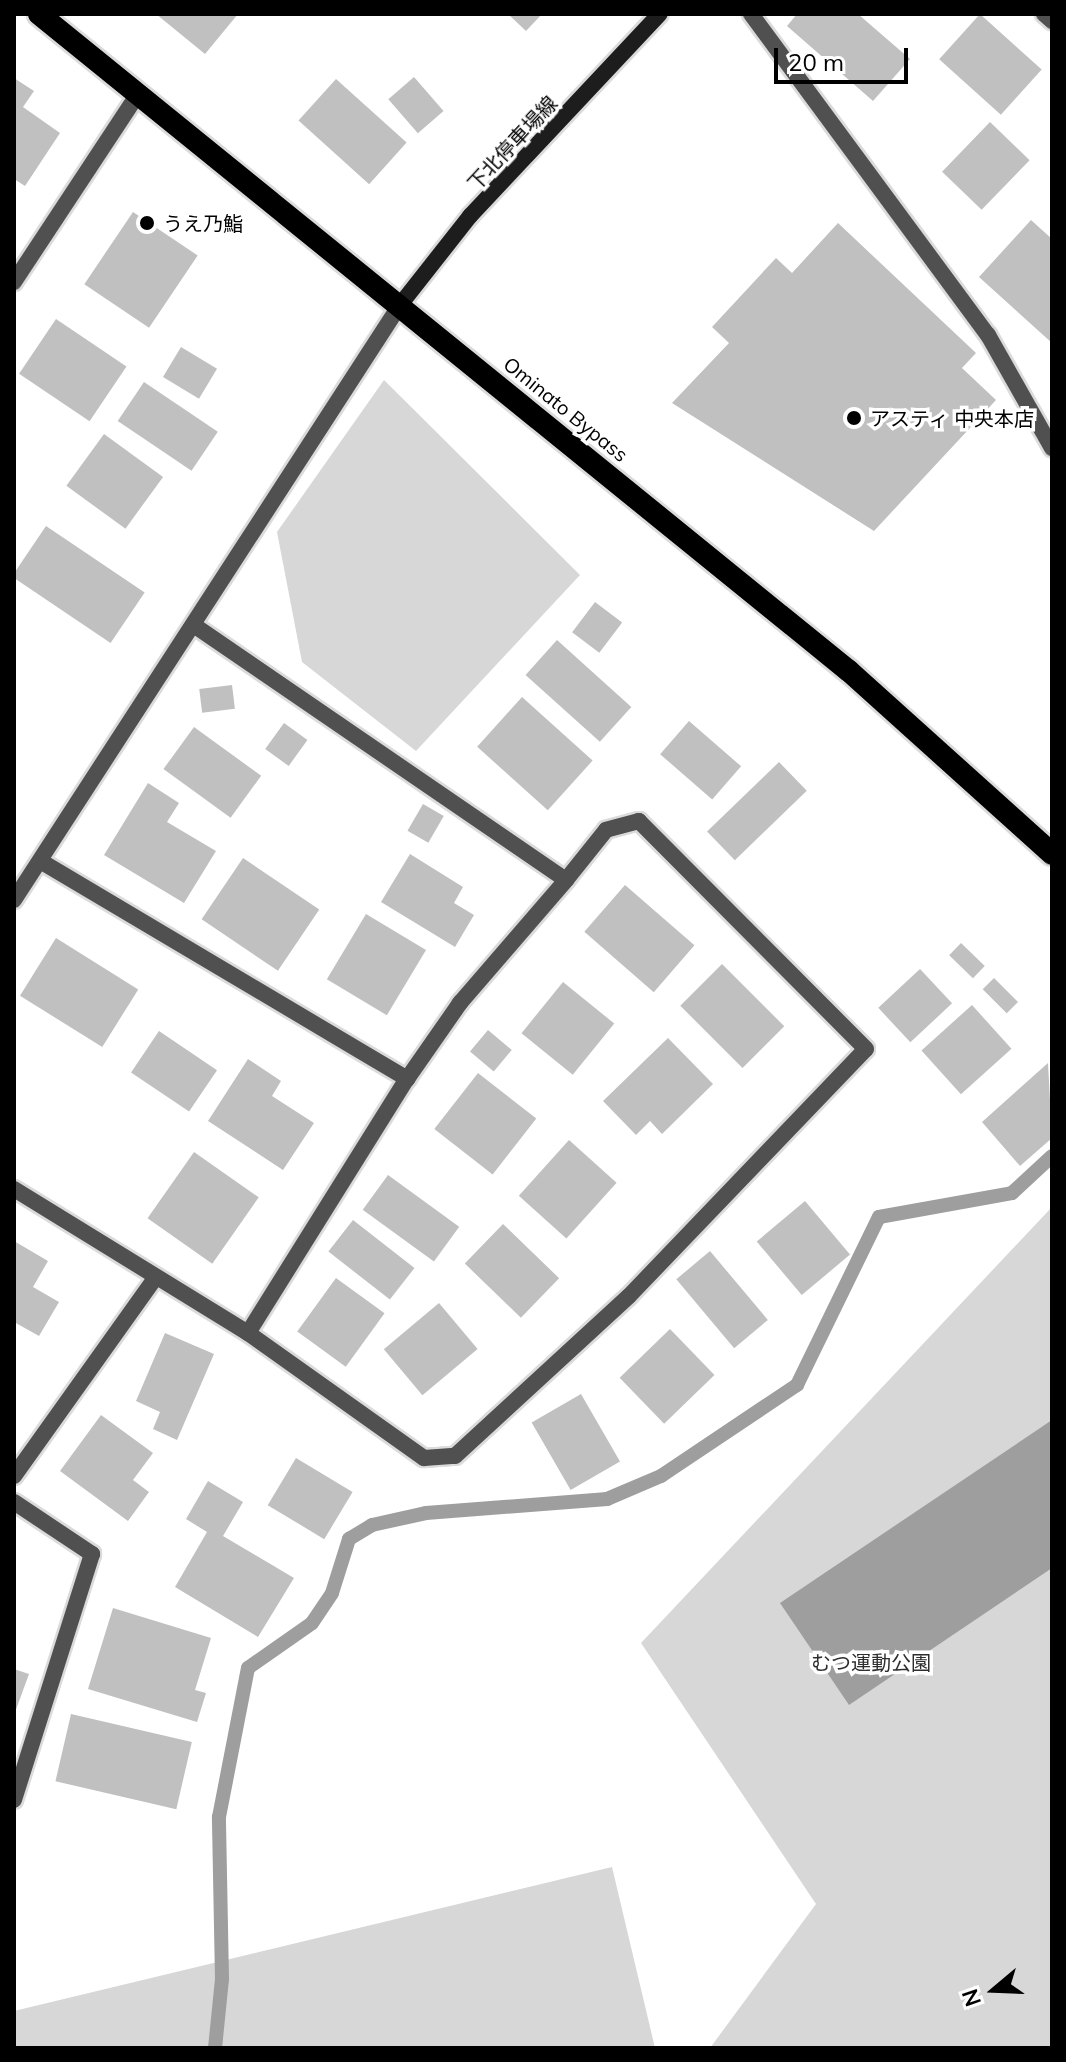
<!DOCTYPE html>
<meta charset="utf-8">
<style>
body{margin:0}
#map{position:relative;width:1066px;height:2062px;overflow:hidden;background:#fff;font-family:Mulish,"Noto Sans JP",sans-serif}
div>[style]{position:absolute}
[style*='--x']{left:calc(var(--x)*1px);top:calc(var(--y)*1px);width:calc(var(--w)*1px);rotate:calc(var(--a)*1deg)}
.green>*{inset:0;background:#d7d7d7}
.water>*{inset:0;background:#9e9e9e}
.stream>*{height:14px;margin:-7px;padding:0 7px;transform-origin:7px;border-radius:7px;background:#9e9e9e}
.building>*{inset:0;background:#c0c0c0;transform-origin:0 0}
.roads{filter:drop-shadow(2px 0 #dbdbdb) drop-shadow(-2px 0 #dbdbdb) drop-shadow(0 2px #dbdbdb) drop-shadow(0 -2px #dbdbdb)}
.minor>*{height:16px;margin:-8px;padding:0 8px;transform-origin:8px;border-radius:8px;background:#505050}
.secondary>*{height:16px;margin:-8px;padding:0 8px;transform-origin:8px;border-radius:8px;background:#1d1d1d}
.trunk>*{height:22px;margin:-11px;padding:0 11px;transform-origin:11px;border-radius:11px;background:#000}
.dots>*{width:22px;height:22px;translate:-50% -50%;box-sizing:border-box;border:4px solid #fff;border-radius:50%}
span{translate:-50% -50%;white-space:nowrap;text-align:center;line-height:1.15;-webkit-text-stroke:7px #fff;paint-order:stroke}
.street-label{font-size:20px;color:#000}
.poi-label{font-size:20px;color:#000}
.left{translate:0 -50%;text-align:left}
.park-label{font-size:20px;color:#2e2e2e}
.frame{position:absolute;inset:0;border:16px solid #000;pointer-events:none}
.north{position:absolute;left:954px;top:1950px;width:80px;height:80px;-webkit-text-stroke:6px #fff;paint-order:stroke;rotate:251deg;font-size:22px;font-weight:700;line-height:32px;text-align:center;color:#000}
.north::after{content:'';display:block;margin:auto;width:28px;height:36px;background:#000;clip-path:polygon(50% 0,100% 100%,50% 72%,0 100%)}
.scale{position:absolute;left:774px;top:48px;width:134px;height:36px;box-sizing:border-box;border:4px solid #000;border-top:0;padding-left:10px;font-size:24px;line-height:28px;white-space:nowrap;color:#000;-webkit-text-stroke:6px #fff;paint-order:stroke}
</style>
<div id="map">
<div class="green">
<div style="clip-path:polygon(384px 380px,580px 575px,416px 751px,302px 662px,277px 532px)"></div>
<div style="clip-path:polygon(1052px 1207px,1052px 2048px,710px 2048px,816px 1904px,641px 1643px)"></div>
<div style="clip-path:polygon(612px 1867px,655px 2048px,14px 2048px,14px 2011px)"></div>
</div>
<div class="water">
<div style="clip-path:polygon(1052px 1420px,1052px 1568px,849px 1705px,780px 1603px)"></div>
</div>
<div class="stream">
<div style="--x:215;--y:2048;--w:69;--a:-84.2"></div>
<div style="--x:222;--y:1979;--w:162;--a:-91.1"></div>
<div style="--x:219;--y:1817;--w:152;--a:-79"></div>
<div style="--x:248;--y:1668;--w:78;--a:-35.1"></div>
<div style="--x:312;--y:1623;--w:36;--a:-56"></div>
<div style="--x:332;--y:1593;--w:57;--a:-72.5"></div>
<div style="--x:349;--y:1539;--w:27;--a:-31"></div>
<div style="--x:372;--y:1525;--w:55;--a:-12.5"></div>
<div style="--x:426;--y:1513;--w:182;--a:-4.4"></div>
<div style="--x:607;--y:1499;--w:59;--a:-23.1"></div>
<div style="--x:661;--y:1476;--w:164;--a:-33.8"></div>
<div style="--x:797;--y:1385;--w:187;--a:-64"></div>
<div style="--x:879;--y:1217;--w:135;--a:-10.2"></div>
<div style="--x:1012;--y:1193;--w:54;--a:-42.8"></div>
</div>
<div class="building">
<div style="clip-path:polygon(156px 14px,238px 14px,205px 54px)"></div>
<div style="clip-path:polygon(508px 14px,542px 14px,526px 31px)"></div>
<div style="clip-path:polygon(797px 14px,858px 14px,910px 59px,873px 101px,787px 26px)"></div>
<div style="left:980px;top:14px;width:83px;height:61px;rotate:42deg"></div>
<div style="left:414px;top:77px;width:45px;height:34px;rotate:49deg"></div>
<div style="clip-path:polygon(14px 78px,34px 91px,23px 107px,60px 133px,25px 186px,14px 179px)"></div>
<div style="left:336px;top:79px;width:95px;height:56px;rotate:42deg"></div>
<div style="left:990px;top:122px;width:55px;height:69px;rotate:44deg"></div>
<div style="left:133px;top:212px;width:78px;height:87px;rotate:34deg"></div>
<div style="clip-path:polygon(1031px 220px,1052px 239px,1052px 343px,979px 277px)"></div>
<div style="clip-path:polygon(838px 223px,976px 353px,962px 368px,996px 400px,874px 531px,672px 403px,729px 343px,712px 327px,776px 258px,792px 273px)"></div>
<div style="left:56px;top:319px;width:85px;height:66px;rotate:34deg"></div>
<div style="left:181px;top:347px;width:42px;height:35px;rotate:31deg"></div>
<div style="left:144px;top:382px;width:89px;height:47px;rotate:34deg"></div>
<div style="left:104px;top:434px;width:73px;height:64px;rotate:36deg"></div>
<div style="left:46px;top:526px;width:119px;height:61px;rotate:34deg"></div>
<div style="left:595px;top:602px;width:34px;height:38px;rotate:37deg"></div>
<div style="left:557px;top:640px;width:100px;height:47px;rotate:42deg"></div>
<div style="left:232px;top:685px;width:24px;height:33px;rotate:83deg"></div>
<div style="left:522px;top:697px;width:95px;height:67px;rotate:42deg"></div>
<div style="left:689px;top:721px;width:69px;height:44px;rotate:41deg"></div>
<div style="left:284px;top:723px;width:29px;height:32px;rotate:36deg"></div>
<div style="left:194px;top:727px;width:83px;height:52px;rotate:36deg"></div>
<div style="left:779px;top:762px;width:40px;height:100px;rotate:46deg"></div>
<div style="clip-path:polygon(148px 783px,179px 803px,167px 822px,216px 851px,184px 903px,104px 855px)"></div>
<div style="left:423px;top:804px;width:24px;height:31px;rotate:30deg"></div>
<div style="clip-path:polygon(410px 854px,463px 887px,454px 903px,474px 915px,455px 947px,381px 902px)"></div>
<div style="left:243px;top:858px;width:92px;height:74px;rotate:34deg"></div>
<div style="left:625px;top:885px;width:92px;height:62px;rotate:41deg"></div>
<div style="left:366px;top:914px;width:70px;height:76px;rotate:31deg"></div>
<div style="left:56px;top:938px;width:97px;height:68px;rotate:32deg"></div>
<div style="left:961px;top:943px;width:33px;height:17px;rotate:44deg"></div>
<div style="left:722px;top:964px;width:88px;height:59px;rotate:45deg"></div>
<div style="left:920px;top:969px;width:47px;height:57px;rotate:47deg"></div>
<div style="left:994px;top:978px;width:34px;height:16px;rotate:45deg"></div>
<div style="left:563px;top:982px;width:66px;height:66px;rotate:39deg"></div>
<div style="left:972px;top:1005px;width:59px;height:68px;rotate:48deg"></div>
<div style="left:488px;top:1030px;width:31px;height:28px;rotate:40deg"></div>
<div style="left:159px;top:1031px;width:70px;height:50px;rotate:34deg"></div>
<div style="clip-path:polygon(668px 1038px,713px 1084px,662px 1134px,650px 1121px,636px 1135px,603px 1101px)"></div>
<div style="clip-path:polygon(248px 1059px,281px 1081px,272px 1096px,314px 1123px,283px 1170px,208px 1121px)"></div>
<div style="clip-path:polygon(1048px 1063px,1052px 1138px,1020px 1166px,982px 1122px)"></div>
<div style="left:478px;top:1073px;width:74px;height:71px;rotate:38deg"></div>
<div style="left:569px;top:1140px;width:64px;height:75px;rotate:42deg"></div>
<div style="left:194px;top:1152px;width:79px;height:81px;rotate:35deg"></div>
<div style="left:388px;top:1175px;width:88px;height:43px;rotate:36deg"></div>
<div style="left:805px;top:1201px;width:70px;height:63px;rotate:50deg"></div>
<div style="left:353px;top:1220px;width:78px;height:40px;rotate:38deg"></div>
<div style="left:503px;top:1224px;width:78px;height:55px;rotate:44deg"></div>
<div style="clip-path:polygon(14px 1241px,48px 1261px,33px 1287px,59px 1302px,39px 1336px,14px 1322px)"></div>
<div style="left:710px;top:1251px;width:90px;height:44px;rotate:50deg"></div>
<div style="left:336px;top:1278px;width:60px;height:66px;rotate:36deg"></div>
<div style="left:439px;top:1303px;width:60px;height:72px;rotate:50deg"></div>
<div style="left:670px;top:1329px;width:64px;height:70px;rotate:46deg"></div>
<div style="clip-path:polygon(165px 1333px,214px 1354px,177px 1440px,153px 1429px,160px 1412px,136px 1401px)"></div>
<div style="left:581px;top:1394px;width:78px;height:57px;rotate:60deg"></div>
<div style="clip-path:polygon(101px 1415px,153px 1453px,133px 1480px,149px 1492px,128px 1521px,60px 1471px)"></div>
<div style="left:296px;top:1458px;width:66px;height:55px;rotate:31deg"></div>
<div style="clip-path:polygon(208px 1481px,243px 1502px,223px 1536px,294px 1578px,258px 1637px,175px 1587px,207px 1532px,186px 1519px)"></div>
<div style="clip-path:polygon(113px 1608px,211px 1638px,195px 1690px,206px 1693px,197px 1722px,88px 1689px)"></div>
<div style="clip-path:polygon(14px 1669px,29px 1674px,14px 1715px)"></div>
<div style="left:71px;top:1714px;width:124px;height:69px;rotate:13deg"></div>
</div>
<div class="roads">
<div class="minor">
<div style="--x:751;--y:14;--w:399;--a:53.6"></div>
<div style="--x:988;--y:335;--w:130;--a:60.5"></div>
<div style="--x:1044;--y:14;--w:11;--a:41"></div>
<div style="--x:14;--y:282;--w:225;--a:-56.6"></div>
<div style="--x:42;--y:862;--w:425;--a:30.7"></div>
<div style="--x:14;--y:900;--w:709;--a:-57.03"></div>
<div style="--x:14;--y:1189;--w:275;--a:31.6"></div>
<div style="--x:248;--y:1333;--w:216;--a:35.4"></div>
<div style="--x:424;--y:1458;--w:31;--a:-4"></div>
<div style="--x:455;--y:1456;--w:236;--a:-42.6"></div>
<div style="--x:629;--y:1296;--w:342;--a:-46.2"></div>
<div style="--x:866;--y:1049;--w:322;--a:-134.9"></div>
<div style="--x:639;--y:821;--w:34;--a:165"></div>
<div style="--x:606;--y:830;--w:64;--a:128.7"></div>
<div style="--x:566;--y:880;--w:448;--a:-145.6"></div>
<div style="--x:248;--y:1333;--w:300;--a:-58"></div>
<div style="--x:407;--y:1079;--w:93;--a:-55.1"></div>
<div style="--x:460;--y:1003;--w:162;--a:-49.2"></div>
<div style="--x:14;--y:1476;--w:243;--a:-54.5"></div>
<div style="--x:14;--y:1502;--w:94;--a:33.7"></div>
<div style="--x:92;--y:1554;--w:258;--a:107.6"></div>
</div>
<div class="secondary">
<div style="--x:400;--y:305;--w:113;--a:-51.8"></div>
<div style="--x:470;--y:216;--w:277;--a:-46.8"></div>
</div>
<div class="trunk">
<div style="--x:39;--y:14;--w:1043;--a:39.05"></div>
<div style="--x:849;--y:671;--w:273;--a:42"></div>
</div>
</div>
<div class="dots">
<div style="left:147px;top:223px;background:#000"></div>
<div style="left:854px;top:418px;background:#000"></div>
</div>
<div class="street-label">
<span style="left:512px;top:143px;rotate:-47deg">下北停車場線</span>
<span style="left:566px;top:409px;rotate:39deg">Ominato Bypass</span>
</div>
<div class="poi-label">
<span class="left" style="left:163px;top:223px">うえ乃鮨</span>
<span class="left" style="left:870px;top:418px">アスティ 中央本店</span>
</div>
<div class="park-label">
<span style="left:871px;top:1662px">むつ運動公園</span>
</div>
<div class="frame"></div>
<div class="north">N</div>
<div class="scale">20 m</div>
</div>
